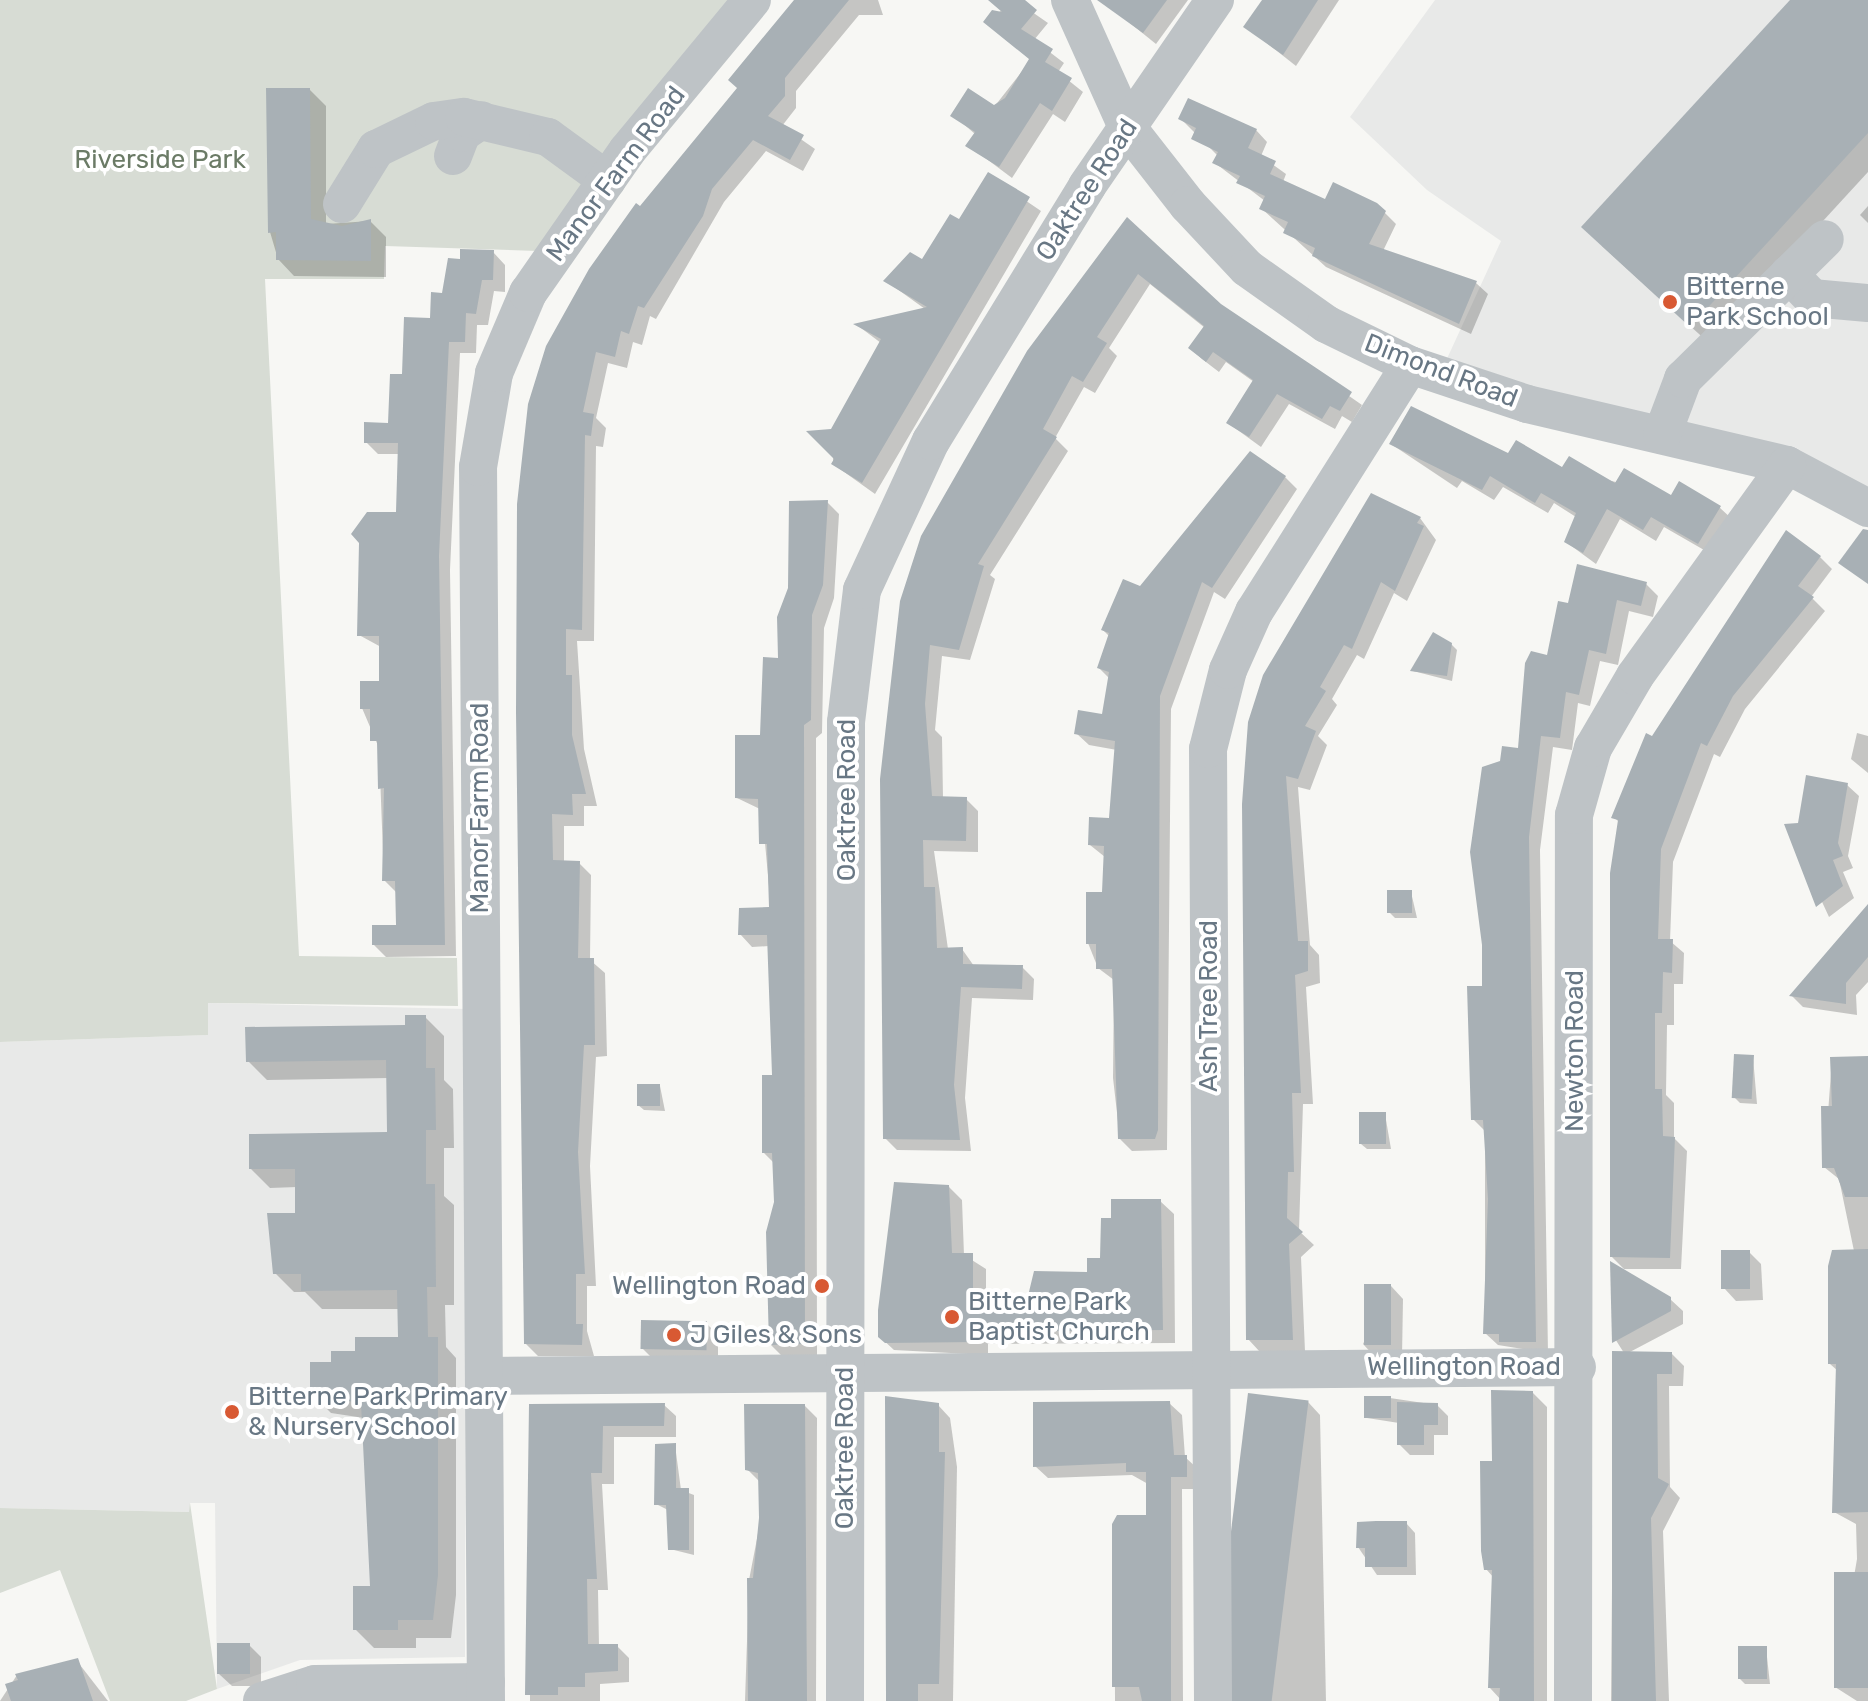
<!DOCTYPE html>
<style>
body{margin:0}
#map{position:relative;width:1868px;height:1701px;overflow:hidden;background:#f7f7f4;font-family:Rubik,sans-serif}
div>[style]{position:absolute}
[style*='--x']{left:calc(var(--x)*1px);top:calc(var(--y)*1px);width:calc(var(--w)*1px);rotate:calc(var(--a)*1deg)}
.built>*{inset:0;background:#e8e9e8}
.green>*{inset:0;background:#d7dcd4}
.shadow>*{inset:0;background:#0003}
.building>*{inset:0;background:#a8b0b5;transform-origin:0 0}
.minor>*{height:38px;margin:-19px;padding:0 19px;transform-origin:19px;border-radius:19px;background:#bec3c6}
.dots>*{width:22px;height:22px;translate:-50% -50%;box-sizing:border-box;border:4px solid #fff;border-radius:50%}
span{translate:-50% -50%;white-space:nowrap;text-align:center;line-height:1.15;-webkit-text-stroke:8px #fff;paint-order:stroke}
.park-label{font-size:26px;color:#6b7b66}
.street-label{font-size:26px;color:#687784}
.poi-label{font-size:26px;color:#687784}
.left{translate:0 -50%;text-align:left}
.right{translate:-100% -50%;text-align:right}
</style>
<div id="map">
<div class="built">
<div style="clip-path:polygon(1435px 0,1868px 0,1868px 500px,1445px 363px,1501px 241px,1427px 190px,1350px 117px)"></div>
<div style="clip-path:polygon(208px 1003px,466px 1009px,465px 1657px,300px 1660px,217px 1689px,215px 1503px,190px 1503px,190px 1512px,0 1508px,0 1042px,208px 1035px)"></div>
</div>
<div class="green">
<div style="clip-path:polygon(0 0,729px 0,538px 251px,385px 246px,384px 279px,265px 279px,299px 956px,457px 958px,458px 1006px,208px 1003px,208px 1035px,0 1042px)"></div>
<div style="clip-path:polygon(190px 1503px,217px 1689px,186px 1701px,110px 1701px,60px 1570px,0 1593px,0 1508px,189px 1512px)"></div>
</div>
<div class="shadow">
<div style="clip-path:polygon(797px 0,878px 0,883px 15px,859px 15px,796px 91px,796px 108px,782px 126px,815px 149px,803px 171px,766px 151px,724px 202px,656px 319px,650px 316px,642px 345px,633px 342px,627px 368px,608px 363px,596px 418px,606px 428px,603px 447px,596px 446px,594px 641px,577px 641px,584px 749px,597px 806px,584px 806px,584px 826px,564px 826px,564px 863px,579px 863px,591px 875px,590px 960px,605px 973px,607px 1056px,596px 1057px,590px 1166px,596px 1286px,587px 1286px,587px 1331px,594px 1356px,538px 1356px,526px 1344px,519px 504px,640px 209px,740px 89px)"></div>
<div style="clip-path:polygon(1015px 0,1048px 23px,1034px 40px,1064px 63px,1058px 72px,1083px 92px,1065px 122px,1053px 114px,1012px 178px,968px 145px,975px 134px,953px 115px,994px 107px,1031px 60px,986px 22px)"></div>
<div style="clip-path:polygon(1115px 0,1188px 0,1156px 44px,1110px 7px)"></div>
<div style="clip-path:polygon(1265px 0,1339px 0,1296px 66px,1245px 26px)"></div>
<div style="clip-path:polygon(1792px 0,1868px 0,1868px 172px,1710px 344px,1602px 246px)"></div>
<div style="clip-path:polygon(310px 90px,326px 106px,326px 224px,370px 221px,386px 237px,386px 277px,294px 276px,278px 259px,270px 232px)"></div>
<div style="clip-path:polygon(1181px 119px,1256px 130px,1267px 142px,1261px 156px,1286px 174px,1283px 182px,1326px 202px,1384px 212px,1396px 224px,1383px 251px,1476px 283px,1488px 294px,1471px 334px,1326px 267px,1261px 208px,1265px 201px,1215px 163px,1218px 156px)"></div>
<div style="clip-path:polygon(988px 175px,1041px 211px,875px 494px,833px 464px,833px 431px,881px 343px,857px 325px,925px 309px,886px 281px,923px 262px,960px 222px)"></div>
<div style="clip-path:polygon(1868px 206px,1868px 223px,1860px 215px)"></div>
<div style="clip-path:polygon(1127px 220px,1220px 306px,1362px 405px,1352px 422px,1342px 416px,1335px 429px,1289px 404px,1261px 447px,1228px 423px,1254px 382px,1226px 362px,1219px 372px,1202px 359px,1190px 348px,1205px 328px,1150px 284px,1109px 348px,1117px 356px,1095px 393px,1084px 387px,1055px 438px,1068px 451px,990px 575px,995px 579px,970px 660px,942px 656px,935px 730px,942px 737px,943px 798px,966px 799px,978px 811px,978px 852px,934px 851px,948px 949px,962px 949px,974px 966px,1022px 967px,1034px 979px,1033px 1000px,972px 998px,965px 1098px,971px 1151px,897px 1150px,885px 1138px,902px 602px)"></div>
<div style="clip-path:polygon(493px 252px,505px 265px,505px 292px,494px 291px,488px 325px,477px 325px,476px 353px,460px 353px,450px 570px,456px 956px,386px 957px,374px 945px,398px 927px,397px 893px,384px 880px,379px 748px,362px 708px,381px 683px,381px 647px,359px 635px,398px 514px,400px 454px,378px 454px,366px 442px,390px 425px,404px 376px,462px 261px)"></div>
<div style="clip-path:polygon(1391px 444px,1509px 456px,1719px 507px,1732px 519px,1711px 554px,1664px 527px,1656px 541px,1620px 519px,1596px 564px,1566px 542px,1576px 517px,1554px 503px,1548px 513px,1503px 487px,1494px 500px,1462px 481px,1457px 488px)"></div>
<div style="clip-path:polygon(1285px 477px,1297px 489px,1225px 599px,1214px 592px,1171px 709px,1167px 1150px,1132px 1151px,1120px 1139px,1113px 1078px,1114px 980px,1098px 968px,1088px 943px,1104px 894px,1105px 857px,1090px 845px,1111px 820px,1117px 750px,1089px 745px,1076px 733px,1103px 716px,1110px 679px,1099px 668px,1110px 637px,1103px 630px,1140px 589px)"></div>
<div style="clip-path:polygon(827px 502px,839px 514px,834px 598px,824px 628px,822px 733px,816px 738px,817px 1355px,783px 1357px,770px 1344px,776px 1202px,774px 1163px,764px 1153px,774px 1077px,769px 946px,752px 947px,740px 934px,771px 909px,762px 810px,737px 798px,762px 737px)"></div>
<div style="clip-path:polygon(1420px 518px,1436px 540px,1407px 601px,1394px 593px,1364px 659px,1357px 655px,1332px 699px,1337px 705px,1318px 736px,1327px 745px,1310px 790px,1298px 787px,1310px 945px,1319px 955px,1320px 983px,1306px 987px,1313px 1104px,1303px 1104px,1299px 1231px,1314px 1245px,1301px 1257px,1305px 1351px,1260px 1352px,1248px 1339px,1250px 722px)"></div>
<div style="clip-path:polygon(1820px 557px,1832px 569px,1811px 597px,1825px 611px,1745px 709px,1720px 757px,1714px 754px,1673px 862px,1670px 941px,1684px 953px,1683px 984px,1674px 984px,1674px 1025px,1667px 1025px,1666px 1095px,1674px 1103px,1674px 1138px,1687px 1151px,1681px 1269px,1624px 1269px,1612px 1257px,1620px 823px,1614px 817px,1652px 738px)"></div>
<div style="clip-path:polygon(1646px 584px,1658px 596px,1653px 617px,1629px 611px,1618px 665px,1600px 661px,1590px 706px,1578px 703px,1572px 750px,1553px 747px,1540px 850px,1548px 1353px,1498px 1345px,1485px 1333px,1485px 1131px,1473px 1119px,1502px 763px,1519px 750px,1569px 606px)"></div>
<div style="clip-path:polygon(1451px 644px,1457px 650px,1452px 681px,1413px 671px)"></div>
<div style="clip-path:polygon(1857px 733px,1868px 736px,1868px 773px,1851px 759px)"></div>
<div style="clip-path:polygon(1847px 785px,1859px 796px,1848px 856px,1853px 868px,1843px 872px,1854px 898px,1829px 917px,1787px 826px,1799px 825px)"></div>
<div style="clip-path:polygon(1411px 892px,1417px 918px,1395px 918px,1389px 912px)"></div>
<div style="clip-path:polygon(1868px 912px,1868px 982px,1856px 995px,1857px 1015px,1803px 1007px,1792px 996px)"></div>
<div style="clip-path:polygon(425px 1017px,444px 1036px,444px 1080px,453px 1089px,454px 1148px,444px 1148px,444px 1196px,454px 1205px,454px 1305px,445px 1305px,446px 1347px,456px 1358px,456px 1595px,451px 1638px,416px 1638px,416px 1648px,374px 1648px,355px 1629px,373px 1588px,364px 1418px,331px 1413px,312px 1394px,333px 1364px,400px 1339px,400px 1309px,322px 1309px,305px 1292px,294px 1292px,275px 1273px,297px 1215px,297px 1187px,270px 1188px,251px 1169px,389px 1134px,389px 1078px,267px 1080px,248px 1061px,407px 1027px)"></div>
<div style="clip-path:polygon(1753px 1057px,1757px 1104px,1740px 1103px,1734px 1097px)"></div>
<div style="clip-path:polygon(1868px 1058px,1868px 1701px,1857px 1701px,1835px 1687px,1857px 1559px,1856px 1524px,1834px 1512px,1838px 1371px,1830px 1364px,1854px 1251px,1839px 1179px,1824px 1167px,1832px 1059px)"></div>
<div style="clip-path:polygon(660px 1086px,665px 1111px,644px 1110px,638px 1105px)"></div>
<div style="clip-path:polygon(1385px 1114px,1391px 1149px,1367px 1149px,1361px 1144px)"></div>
<div style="clip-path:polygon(949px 1187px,962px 1200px,964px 1255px,986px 1269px,986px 1303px,1029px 1302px,1089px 1274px,1102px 1260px,1113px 1220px,1160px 1201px,1174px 1214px,1175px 1343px,988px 1344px,988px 1355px,894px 1350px,880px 1337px)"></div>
<div style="clip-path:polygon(1749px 1252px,1761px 1264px,1763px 1300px,1736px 1301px,1724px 1288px)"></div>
<div style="clip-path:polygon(1391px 1286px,1403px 1299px,1402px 1357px,1375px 1357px,1363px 1344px)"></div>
<div style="clip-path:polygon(1670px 1299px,1683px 1311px,1683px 1324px,1628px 1353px,1672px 1354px,1684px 1366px,1683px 1386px,1669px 1386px,1670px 1487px,1680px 1498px,1663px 1531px,1669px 1701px,1611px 1701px,1614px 1353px,1624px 1353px,1612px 1334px)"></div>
<div style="clip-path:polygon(706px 1323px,718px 1335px,718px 1361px,655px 1361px,643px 1349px)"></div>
<div style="clip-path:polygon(1533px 1393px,1547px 1407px,1547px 1701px,1502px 1701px,1490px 1688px,1494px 1578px,1486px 1569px,1494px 1463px)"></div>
<div style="clip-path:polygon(1250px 1395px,1308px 1402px,1320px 1415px,1326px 1701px,1252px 1701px)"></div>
<div style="clip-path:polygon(1390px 1398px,1437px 1405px,1448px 1416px,1448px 1435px,1434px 1435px,1434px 1455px,1410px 1455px,1399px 1444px,1399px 1423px,1367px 1418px)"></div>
<div style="clip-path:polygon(1169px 1403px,1182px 1415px,1185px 1457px,1198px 1469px,1199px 1489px,1182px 1489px,1183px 1701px,1115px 1701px,1114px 1525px,1148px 1517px,1148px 1484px,1132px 1475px,1048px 1478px,1035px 1466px)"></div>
<div style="clip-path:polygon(664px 1405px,676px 1416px,676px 1437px,614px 1437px,614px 1484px,602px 1484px,608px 1590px,598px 1590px,599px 1646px,617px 1646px,629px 1658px,629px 1682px,600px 1684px,600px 1701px,530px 1701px,531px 1406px)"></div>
<div style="clip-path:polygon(938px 1405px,950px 1418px,957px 1467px,953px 1701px,887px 1701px)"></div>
<div style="clip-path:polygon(805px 1406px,817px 1418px,816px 1701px,745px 1701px,749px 1580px,761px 1518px,760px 1482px,747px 1469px)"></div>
<div style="clip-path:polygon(675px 1445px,681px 1490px,694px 1495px,694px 1555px,670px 1549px,668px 1510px,656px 1504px)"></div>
<div style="clip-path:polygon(1406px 1523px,1415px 1533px,1416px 1575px,1377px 1575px,1358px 1547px)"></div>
<div style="clip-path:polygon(249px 1645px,261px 1657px,261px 1686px,232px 1686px,219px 1674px)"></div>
<div style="clip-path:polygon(1766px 1648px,1770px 1684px,1745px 1684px,1739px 1678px)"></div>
<div style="clip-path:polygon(77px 1661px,108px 1701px,0 1701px,17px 1675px)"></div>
</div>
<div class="building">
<div style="clip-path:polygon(794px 0,849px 0,785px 78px,785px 96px,768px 116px,804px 135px,790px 160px,753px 140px,712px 189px,703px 216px,644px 308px,638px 306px,629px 334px,621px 331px,615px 357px,596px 352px,583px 412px,594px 414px,591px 436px,585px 435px,582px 630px,566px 629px,566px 675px,572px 675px,572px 735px,586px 794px,572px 794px,573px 815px,552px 814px,553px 860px,580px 861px,578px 958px,594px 958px,595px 1045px,584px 1045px,578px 1152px,585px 1274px,576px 1274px,576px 1324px,583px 1324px,582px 1345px,524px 1344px,516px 712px,517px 504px,528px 404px,546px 346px,589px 269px,636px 203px,640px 206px,737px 88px,728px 80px)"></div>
<div style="clip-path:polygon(988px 0,1025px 0,1037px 10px,1021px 29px,1053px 49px,1045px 62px,1072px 78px,1052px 111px,1040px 103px,999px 167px,965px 146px,975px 132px,950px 116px,968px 88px,994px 105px,1005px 98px,1029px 59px,983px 22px,992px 10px,1002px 12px)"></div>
<div style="clip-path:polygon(1097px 0,1167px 0,1143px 33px)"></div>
<div style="clip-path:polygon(1262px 0,1318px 0,1283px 55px,1243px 27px)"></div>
<div style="clip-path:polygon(1790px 0,1868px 0,1868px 133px,1690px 327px,1581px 227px)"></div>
<div style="clip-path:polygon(266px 88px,310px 88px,311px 219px,342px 226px,371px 219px,371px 261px,276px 260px,276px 232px,268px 233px)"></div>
<div style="clip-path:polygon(1188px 98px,1257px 129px,1248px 148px,1276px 161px,1270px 174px,1325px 199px,1333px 182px,1377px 203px,1386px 211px,1369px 244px,1477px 281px,1459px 324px,1312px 256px,1315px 248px,1283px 233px,1288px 222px,1259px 209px,1265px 196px,1236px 183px,1240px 176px,1212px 163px,1218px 152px,1191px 139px,1196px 128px,1178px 119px)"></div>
<div style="clip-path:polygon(988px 172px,1030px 197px,862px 483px,831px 464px,834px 459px,806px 431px,831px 429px,881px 339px,853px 324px,927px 307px,883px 281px,910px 252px,922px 259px,950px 214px,959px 219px)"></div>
<div style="clip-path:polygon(1127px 217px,1221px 304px,1352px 392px,1340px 411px,1330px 406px,1322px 419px,1277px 394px,1249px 437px,1226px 423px,1253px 380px,1213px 352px,1206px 362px,1188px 348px,1204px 326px,1138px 274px,1097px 337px,1107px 343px,1083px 382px,1072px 376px,1043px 429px,1057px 437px,978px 564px,984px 566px,959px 650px,930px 645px,925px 704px,932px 796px,967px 797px,966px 841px,923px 840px,924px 887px,935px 887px,937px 948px,963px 947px,963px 964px,1023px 965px,1022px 989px,961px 987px,954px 1085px,960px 1140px,883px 1139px,880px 779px,900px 601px,921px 536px,1027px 351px)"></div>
<div style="clip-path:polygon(460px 249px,494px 250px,493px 280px,482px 280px,476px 314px,466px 313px,465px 342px,449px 342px,439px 556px,445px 945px,372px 945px,372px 925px,396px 925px,395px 881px,382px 881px,384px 788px,378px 789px,377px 741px,370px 741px,370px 709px,360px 709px,360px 681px,379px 681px,379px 636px,357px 636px,359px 543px,351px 534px,367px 512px,396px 512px,398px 443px,364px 443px,364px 422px,388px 423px,390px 374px,402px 374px,404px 317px,430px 318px,431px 292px,442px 293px,448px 258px,460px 259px)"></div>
<div style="clip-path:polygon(1411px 406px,1508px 453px,1516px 440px,1562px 467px,1569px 456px,1615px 483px,1624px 468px,1671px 495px,1679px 481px,1721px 506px,1698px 544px,1651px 517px,1643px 530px,1607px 509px,1583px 553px,1564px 542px,1576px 513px,1541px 493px,1535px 503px,1490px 476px,1482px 490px,1389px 444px)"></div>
<div style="clip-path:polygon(1250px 451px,1286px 476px,1212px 588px,1202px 582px,1160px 696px,1158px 1130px,1155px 1139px,1118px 1139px,1112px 969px,1096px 969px,1096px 944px,1086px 944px,1086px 892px,1102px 892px,1104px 846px,1088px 845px,1089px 817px,1109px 818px,1115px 741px,1074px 734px,1078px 710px,1102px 714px,1109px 672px,1097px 668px,1109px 633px,1101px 630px,1123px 579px,1140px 586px)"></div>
<div style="clip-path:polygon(1371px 493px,1421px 517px,1417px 523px,1424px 526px,1395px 591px,1381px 582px,1352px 649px,1344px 645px,1320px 687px,1326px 691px,1305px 726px,1316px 731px,1298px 779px,1286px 776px,1298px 941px,1308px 941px,1308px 971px,1295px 975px,1301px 1093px,1292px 1093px,1294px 1172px,1288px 1172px,1287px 1218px,1303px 1232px,1289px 1244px,1293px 1340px,1246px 1340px,1242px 804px,1248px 722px,1263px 675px)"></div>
<div style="clip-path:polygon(828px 500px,823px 585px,812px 615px,811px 720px,804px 725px,805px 1344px,769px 1345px,766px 1232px,774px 1202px,772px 1153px,762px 1153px,762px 1075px,772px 1075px,767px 935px,738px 935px,739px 908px,769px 907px,767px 844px,759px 844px,758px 799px,735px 798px,735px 735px,760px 735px,763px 657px,778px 658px,777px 617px,788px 588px,789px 501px)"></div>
<div style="clip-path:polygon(1863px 529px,1868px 530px,1868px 584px,1838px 563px)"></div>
<div style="clip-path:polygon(1786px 530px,1821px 556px,1798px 586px,1814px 597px,1733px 696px,1707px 746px,1701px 743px,1661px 849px,1658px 939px,1673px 939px,1672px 973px,1663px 972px,1662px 1013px,1655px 1013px,1655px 1089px,1662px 1089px,1663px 1136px,1675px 1137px,1670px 1258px,1610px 1257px,1610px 873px,1618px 820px,1611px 818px,1646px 733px,1652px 736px)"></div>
<div style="clip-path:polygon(1577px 564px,1647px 582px,1641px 606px,1617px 600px,1606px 654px,1589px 650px,1579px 695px,1566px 692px,1560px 738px,1541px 736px,1529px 837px,1536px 1342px,1499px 1342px,1499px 1334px,1483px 1334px,1488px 1199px,1483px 1120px,1471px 1120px,1467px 986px,1482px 986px,1482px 945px,1470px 852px,1482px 767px,1500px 761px,1502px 746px,1518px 748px,1525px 663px,1531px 651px,1547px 655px,1558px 601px,1568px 603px)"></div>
<div style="clip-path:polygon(1433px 632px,1452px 643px,1447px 676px,1410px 671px)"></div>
<div style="clip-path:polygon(1806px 775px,1848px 783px,1838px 843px,1843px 856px,1833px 860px,1843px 886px,1816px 907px,1784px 824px,1798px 823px)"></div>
<div style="left:1387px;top:890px;width:25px;height:23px"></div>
<div style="clip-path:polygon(1868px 904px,1868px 957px,1846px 983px,1846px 1004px,1789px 996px)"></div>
<div style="clip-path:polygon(405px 1015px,426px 1015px,426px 1068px,435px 1068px,436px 1130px,426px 1130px,426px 1184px,435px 1184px,436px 1287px,427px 1287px,428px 1337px,438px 1337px,438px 1575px,433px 1620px,398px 1620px,398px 1630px,353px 1630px,353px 1586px,370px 1586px,361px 1403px,310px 1395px,310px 1362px,331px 1362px,331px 1351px,355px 1351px,355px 1337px,398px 1337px,397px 1290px,301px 1291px,301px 1274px,273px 1274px,267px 1213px,295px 1213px,295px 1169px,249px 1169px,249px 1134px,387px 1132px,386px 1060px,246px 1062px,245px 1027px,405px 1025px)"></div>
<div style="left:1734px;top:1054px;width:20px;height:44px;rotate:3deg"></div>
<div style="clip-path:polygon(1868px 1056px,1868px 1197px,1845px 1197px,1834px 1168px,1822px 1168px,1821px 1106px,1832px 1106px,1830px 1057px)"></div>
<div style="left:637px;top:1084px;width:23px;height:22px"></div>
<div style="left:1359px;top:1112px;width:27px;height:32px"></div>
<div style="clip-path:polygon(894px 1182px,949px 1185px,952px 1253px,973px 1253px,973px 1301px,1027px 1300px,1034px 1271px,1087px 1272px,1087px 1258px,1100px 1258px,1101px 1218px,1111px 1218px,1111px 1199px,1161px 1199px,1163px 1330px,975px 1332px,975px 1342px,885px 1343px,878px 1337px,878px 1310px)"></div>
<div style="clip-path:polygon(1868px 1249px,1868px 1512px,1832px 1513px,1836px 1364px,1828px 1364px,1828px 1266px,1832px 1250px)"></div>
<div style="left:1721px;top:1250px;width:29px;height:39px"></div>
<div style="clip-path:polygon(1610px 1261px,1671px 1297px,1671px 1311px,1612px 1343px)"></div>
<div style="left:1364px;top:1284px;width:27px;height:61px"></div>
<div style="left:641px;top:1320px;width:66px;height:29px;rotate:1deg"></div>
<div style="clip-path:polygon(1612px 1351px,1672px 1352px,1672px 1374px,1657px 1374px,1658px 1478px,1669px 1484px,1651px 1518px,1656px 1701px,1612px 1701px)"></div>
<div style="clip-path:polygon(1491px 1390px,1533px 1391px,1534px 1701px,1499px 1701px,1500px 1688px,1488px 1688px,1492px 1570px,1484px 1570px,1481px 1551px,1480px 1461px,1492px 1461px)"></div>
<div style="left:1248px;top:1393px;width:61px;height:308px;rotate:7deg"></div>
<div style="clip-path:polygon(885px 1396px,939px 1403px,939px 1452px,945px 1452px,939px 1684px,918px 1684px,918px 1701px,886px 1701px)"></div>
<div style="left:1391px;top:1396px;width:22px;height:27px;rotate:90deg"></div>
<div style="clip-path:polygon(1170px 1401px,1174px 1455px,1187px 1455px,1187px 1477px,1171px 1477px,1171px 1701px,1142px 1701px,1139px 1687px,1112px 1687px,1112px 1524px,1117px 1515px,1146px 1515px,1146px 1472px,1126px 1472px,1126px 1463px,1033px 1467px,1033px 1402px)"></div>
<div style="clip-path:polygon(1397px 1402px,1438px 1403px,1438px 1425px,1424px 1425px,1424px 1445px,1397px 1445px)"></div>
<div style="clip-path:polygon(665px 1403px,664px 1426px,603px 1426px,602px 1473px,591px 1473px,597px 1579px,587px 1579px,588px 1644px,618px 1644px,618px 1671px,585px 1673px,585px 1687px,558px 1687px,558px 1695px,525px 1695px,529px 1404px)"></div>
<div style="clip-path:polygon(744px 1404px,805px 1404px,807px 1701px,748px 1701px,747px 1578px,753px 1578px,759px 1518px,758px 1473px,745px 1470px)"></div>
<div style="clip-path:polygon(676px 1443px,676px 1488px,689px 1488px,689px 1550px,668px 1550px,666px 1505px,654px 1505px,655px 1444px)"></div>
<div style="clip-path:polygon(1376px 1521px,1407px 1521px,1407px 1567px,1365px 1567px,1365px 1548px,1356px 1548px,1357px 1522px)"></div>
<div style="left:1834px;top:1572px;width:34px;height:116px"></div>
<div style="left:250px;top:1643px;width:31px;height:33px;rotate:90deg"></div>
<div style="left:1738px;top:1646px;width:29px;height:33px"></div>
<div style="clip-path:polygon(78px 1658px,93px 1701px,11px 1701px,5px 1684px,18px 1680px,15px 1674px)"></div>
</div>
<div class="minor">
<div style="--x:1070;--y:0;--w:139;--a:65.8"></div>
<div style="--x:1127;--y:127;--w:99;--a:52"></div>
<div style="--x:1188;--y:205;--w:86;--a:46.9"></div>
<div style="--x:1247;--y:268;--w:97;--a:35.3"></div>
<div style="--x:1326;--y:324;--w:93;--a:26"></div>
<div style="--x:1410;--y:365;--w:123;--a:18.4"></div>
<div style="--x:1527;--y:404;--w:267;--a:13.2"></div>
<div style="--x:1787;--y:465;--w:92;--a:28"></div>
<div style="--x:453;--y:156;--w:25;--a:-69"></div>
<div style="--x:462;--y:133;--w:23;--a:-34"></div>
<div style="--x:342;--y:204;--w:65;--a:-58.3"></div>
<div style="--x:376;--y:149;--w:64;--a:-25.8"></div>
<div style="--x:434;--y:121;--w:30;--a:-8"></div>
<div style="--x:464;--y:117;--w:86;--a:13.4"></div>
<div style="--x:548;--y:137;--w:73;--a:36.1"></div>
<div style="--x:1789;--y:274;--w:33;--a:46"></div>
<div style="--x:1812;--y:298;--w:56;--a:5.1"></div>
<div style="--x:1662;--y:435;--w:60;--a:-69.4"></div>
<div style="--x:1683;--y:379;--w:199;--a:-44.6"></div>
<div style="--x:488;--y:1376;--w:1089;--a:-0.47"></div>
<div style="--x:262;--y:1701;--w:56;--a:-17.8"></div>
<div style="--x:315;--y:1684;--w:171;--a:-0.7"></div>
<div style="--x:486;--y:1701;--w:1234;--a:-90.37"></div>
<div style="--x:478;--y:467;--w:95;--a:-80.3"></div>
<div style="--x:494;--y:373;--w:87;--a:-67"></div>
<div style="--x:528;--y:293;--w:173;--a:-55.1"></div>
<div style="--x:627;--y:151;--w:196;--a:-50.4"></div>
<div style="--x:845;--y:1701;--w:979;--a:-89.94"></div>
<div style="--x:846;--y:722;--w:133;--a:-83.1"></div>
<div style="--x:862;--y:590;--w:164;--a:-65.2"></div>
<div style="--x:931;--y:441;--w:299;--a:-58.5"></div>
<div style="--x:1087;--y:186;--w:226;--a:-55.5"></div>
<div style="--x:1213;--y:1701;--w:952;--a:-90.3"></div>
<div style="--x:1208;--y:749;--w:81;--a:-75.8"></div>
<div style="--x:1228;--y:670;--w:64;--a:-65.9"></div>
<div style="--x:1254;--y:612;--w:292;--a:-57.7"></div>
<div style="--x:1573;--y:1701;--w:886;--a:-89.94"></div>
<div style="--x:1574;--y:815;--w:70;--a:-74.2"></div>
<div style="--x:1593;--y:748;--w:83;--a:-59.7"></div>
<div style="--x:1635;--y:676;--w:260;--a:-54.2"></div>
</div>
<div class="dots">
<div style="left:1670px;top:302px;background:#d85933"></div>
<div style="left:822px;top:1286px;background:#d85933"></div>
<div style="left:952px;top:1317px;background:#d85933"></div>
<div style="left:674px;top:1335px;background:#d85933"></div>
<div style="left:232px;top:1412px;background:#d85933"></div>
</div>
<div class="park-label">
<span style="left:160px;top:160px">Riverside Park</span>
</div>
<div class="street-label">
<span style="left:616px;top:174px;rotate:-53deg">Manor Farm Road</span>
<span style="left:1087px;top:190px;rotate:-57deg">Oaktree Road</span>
<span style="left:1441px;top:371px;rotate:21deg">Dimond Road</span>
<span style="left:847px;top:800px;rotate:-90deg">Oaktree Road</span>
<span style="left:480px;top:808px;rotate:-90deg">Manor Farm Road</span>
<span style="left:1209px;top:1006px;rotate:-90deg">Ash Tree Road</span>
<span style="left:1575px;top:1051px;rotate:-90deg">Newton Road</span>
<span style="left:1464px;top:1367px">Wellington Road</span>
<span style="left:845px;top:1448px;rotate:-90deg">Oaktree Road</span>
</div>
<div class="poi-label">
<span class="left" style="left:1686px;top:302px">Bitterne<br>Park School</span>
<span class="right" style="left:806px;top:1286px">Wellington Road</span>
<span class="left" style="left:968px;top:1317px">Bitterne Park<br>Baptist Church</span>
<span class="left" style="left:690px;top:1335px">J Giles &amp; Sons</span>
<span class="left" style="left:248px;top:1412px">Bitterne Park Primary<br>&amp; Nursery School</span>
</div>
</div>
